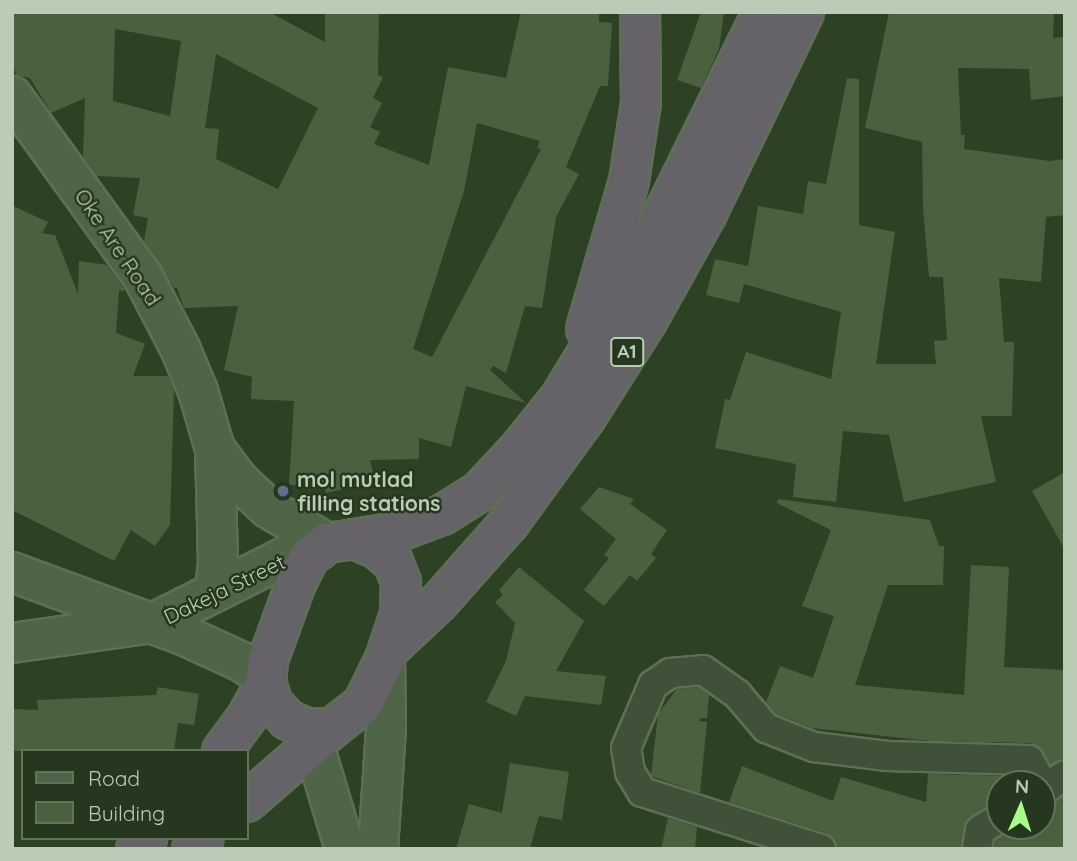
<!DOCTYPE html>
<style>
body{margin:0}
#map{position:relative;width:1077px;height:861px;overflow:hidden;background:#2d4224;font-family:Quicksand,sans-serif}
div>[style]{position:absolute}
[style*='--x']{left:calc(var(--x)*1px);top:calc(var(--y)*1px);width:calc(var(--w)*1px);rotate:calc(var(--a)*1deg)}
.building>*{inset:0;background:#4a6140}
.roads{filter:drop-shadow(2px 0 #5e6f57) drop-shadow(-2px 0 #5e6f57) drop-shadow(0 2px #5e6f57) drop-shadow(0 -2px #5e6f57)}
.minor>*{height:28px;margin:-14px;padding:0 14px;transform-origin:14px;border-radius:14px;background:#405139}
.secondary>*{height:38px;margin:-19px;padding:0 19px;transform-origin:19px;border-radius:19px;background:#4e6547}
.trunk>*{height:38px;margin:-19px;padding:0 19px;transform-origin:19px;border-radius:19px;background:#666368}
.dots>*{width:19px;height:19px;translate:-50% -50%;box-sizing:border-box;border:4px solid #25371e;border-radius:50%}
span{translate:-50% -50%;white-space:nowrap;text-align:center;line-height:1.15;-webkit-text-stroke:5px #25371e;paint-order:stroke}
.shield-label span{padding:2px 5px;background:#25371e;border:2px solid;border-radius:5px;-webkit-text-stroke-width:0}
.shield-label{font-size:19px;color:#bbccb6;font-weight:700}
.street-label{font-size:21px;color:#bbccb6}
.poi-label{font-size:21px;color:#bbccb6;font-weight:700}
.left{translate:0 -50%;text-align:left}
.frame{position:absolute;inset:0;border:14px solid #bbccb6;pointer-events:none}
.legend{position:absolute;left:21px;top:749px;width:228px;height:91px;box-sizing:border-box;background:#25371e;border:2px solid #61735b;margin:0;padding:9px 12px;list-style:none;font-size:21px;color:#bbccb6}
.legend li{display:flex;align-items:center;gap:14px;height:35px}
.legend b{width:35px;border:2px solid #61735b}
.north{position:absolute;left:986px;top:770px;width:70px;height:70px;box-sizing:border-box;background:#25371e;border:2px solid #61735b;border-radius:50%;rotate:3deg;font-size:19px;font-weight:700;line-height:28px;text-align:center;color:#bbccb6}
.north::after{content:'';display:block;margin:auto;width:24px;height:32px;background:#a6fd89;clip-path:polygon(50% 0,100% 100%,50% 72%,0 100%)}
</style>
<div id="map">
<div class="building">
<div style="clip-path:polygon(evenodd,12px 12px,269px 12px,325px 42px,325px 12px,379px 12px,378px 75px,383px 77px,373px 98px,382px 103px,370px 127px,380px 132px,374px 144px,429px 165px,448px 67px,506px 78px,521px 12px,599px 12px,599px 22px,612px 23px,608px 86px,600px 86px,566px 167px,579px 174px,556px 217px,542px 308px,525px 306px,506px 373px,493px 366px,490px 370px,526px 403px,466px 386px,451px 447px,419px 438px,419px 459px,370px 460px,375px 482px,326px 493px,324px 485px,289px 485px,294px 401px,251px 399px,252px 377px,224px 370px,238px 306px,184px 308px,177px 288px,174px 288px,144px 241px,148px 218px,133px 215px,140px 178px,97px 176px,83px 157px,85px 98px,51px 113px,30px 78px,16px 75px,12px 62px,12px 12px,115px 29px,181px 41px,170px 116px,113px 101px,115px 29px,12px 12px,216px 54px,318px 108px,278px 189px,216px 159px,219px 129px,205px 128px,216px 54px,12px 12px,477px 123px,540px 141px,537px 148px,541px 149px,432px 357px,413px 349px,464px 191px,477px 123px)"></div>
<div style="clip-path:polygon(701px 12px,724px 12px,719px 49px,701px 88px,677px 80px)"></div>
<div style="clip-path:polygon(889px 12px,1054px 12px,1053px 38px,1065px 37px,1065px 96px,1031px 100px,1029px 69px,958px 68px,961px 135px,965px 135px,964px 149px,1049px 161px,1065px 159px,1065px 215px,1046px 217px,1041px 282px,999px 278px,1004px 342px,1014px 342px,1012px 416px,981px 416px,996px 482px,904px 502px,889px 435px,843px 431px,836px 502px,793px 497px,796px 464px,715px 448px,725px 399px,730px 400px,746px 352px,831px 379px,841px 312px,744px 284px,747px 272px,739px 303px,706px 295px,715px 259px,748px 266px,758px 206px,803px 214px,808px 181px,826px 184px,847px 78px,859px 79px,859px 225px,895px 232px,876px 364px,936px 364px,934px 341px,947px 340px,943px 277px,929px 277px,923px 208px,922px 142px,865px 128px)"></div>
<div style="clip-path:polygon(13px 206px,48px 222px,42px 233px,55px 235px,78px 294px,79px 261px,107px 265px,125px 290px,119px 291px,116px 333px,145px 344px,133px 376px,168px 376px,174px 390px,170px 525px,155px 546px,131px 530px,114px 561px,12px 510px)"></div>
<div style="clip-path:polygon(1065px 472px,1065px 550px,1032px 491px)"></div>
<div style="clip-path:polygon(599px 487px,634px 499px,630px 504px,667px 530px,651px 554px,656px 558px,637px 581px,630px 575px,604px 606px,584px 590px,609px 558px,604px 555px,616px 539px,580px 509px)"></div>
<div style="clip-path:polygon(778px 499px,930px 520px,939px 546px,944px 546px,943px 585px,888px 585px,855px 685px,964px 695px,971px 565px,1009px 567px,1004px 667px,1065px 670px,1065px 759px,1051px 765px,1038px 746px,1029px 743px,930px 741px,812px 728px,776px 714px,766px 702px,780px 666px,813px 678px,834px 616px,802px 606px,831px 530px,777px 503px)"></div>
<div style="clip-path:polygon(519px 567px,584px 621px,556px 671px,606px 676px,601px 705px,525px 696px,516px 716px,486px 702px,506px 661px,515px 623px,495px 602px,503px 595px,499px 590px)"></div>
<div style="clip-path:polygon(158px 687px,199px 694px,194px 725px,178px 723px,174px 751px,12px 751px,12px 709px,38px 710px,37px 700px,156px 695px)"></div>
<div style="clip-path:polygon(698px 687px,709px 695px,707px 718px,700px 718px,699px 721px,707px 722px,700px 793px,651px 776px,658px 714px,677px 689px)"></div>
<div style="clip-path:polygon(510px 763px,569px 772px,562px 820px,539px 816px,530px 849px,456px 849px,469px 804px,502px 813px)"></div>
<div style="clip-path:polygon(742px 766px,833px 801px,841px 777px,926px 802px,928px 774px,1019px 776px,1023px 784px,1000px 784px,1000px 801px,966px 821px,961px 849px,837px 849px,834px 838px,826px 833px,729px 802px)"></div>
<div style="clip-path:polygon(1065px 795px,1065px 849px,994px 849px,995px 840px,1014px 826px,1042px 826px,1042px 805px,1054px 803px)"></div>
<div style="clip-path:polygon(668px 818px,697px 827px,695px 849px,661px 849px)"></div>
</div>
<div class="roads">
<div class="minor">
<div style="--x:821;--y:849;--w:188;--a:-162.3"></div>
<div style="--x:642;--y:792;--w:23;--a:-121"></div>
<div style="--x:630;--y:772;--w:24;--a:-99"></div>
<div style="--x:626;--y:748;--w:69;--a:-66.8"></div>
<div style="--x:653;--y:685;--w:21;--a:-35"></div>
<div style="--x:670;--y:673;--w:33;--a:-5"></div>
<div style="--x:703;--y:670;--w:42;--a:35.2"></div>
<div style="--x:737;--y:694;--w:45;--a:49.5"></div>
<div style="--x:766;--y:728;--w:52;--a:21.6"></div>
<div style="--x:814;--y:747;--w:74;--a:7"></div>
<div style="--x:887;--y:756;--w:142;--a:1.6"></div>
<div style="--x:1029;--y:760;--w:33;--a:61"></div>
<div style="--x:1045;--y:789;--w:24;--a:-35"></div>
<div style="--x:977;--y:849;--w:19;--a:-81"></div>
<div style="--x:980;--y:830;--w:23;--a:-31"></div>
</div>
<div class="secondary">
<div style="--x:12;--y:96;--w:223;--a:54.1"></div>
<div style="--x:143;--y:277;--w:80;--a:62.5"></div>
<div style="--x:180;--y:348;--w:47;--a:67.3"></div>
<div style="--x:198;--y:391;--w:60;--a:73.7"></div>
<div style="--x:215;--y:449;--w:113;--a:88.5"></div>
<div style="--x:218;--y:562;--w:30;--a:96"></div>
<div style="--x:215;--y:449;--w:39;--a:53"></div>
<div style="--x:238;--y:480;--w:41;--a:43"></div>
<div style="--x:268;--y:508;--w:69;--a:30.7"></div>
<div style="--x:12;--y:572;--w:182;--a:20.2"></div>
<div style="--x:183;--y:635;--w:65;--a:24.6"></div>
<div style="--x:242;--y:662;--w:30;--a:33"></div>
<div style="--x:12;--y:643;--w:142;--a:-8.1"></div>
<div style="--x:153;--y:623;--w:150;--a:-26.6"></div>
<div style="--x:287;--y:556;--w:33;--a:-11"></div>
<div style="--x:309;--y:729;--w:125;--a:73.3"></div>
<div style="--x:378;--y:849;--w:122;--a:-86.2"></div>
<div style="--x:386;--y:727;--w:68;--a:-90.8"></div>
</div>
<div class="trunk">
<div style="--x:586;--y:329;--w:154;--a:-73.8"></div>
<div style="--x:629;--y:181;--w:79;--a:-81.3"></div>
<div style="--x:641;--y:103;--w:91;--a:-90.6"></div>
<div style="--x:354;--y:539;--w:25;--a:23"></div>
<div style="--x:377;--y:549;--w:21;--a:39"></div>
<div style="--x:393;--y:562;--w:22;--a:68"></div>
<div style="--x:401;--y:582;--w:32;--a:92"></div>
<div style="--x:400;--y:614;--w:47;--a:108.4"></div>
<div style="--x:385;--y:659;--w:50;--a:116.1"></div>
<div style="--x:363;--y:704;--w:39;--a:142"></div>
<div style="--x:332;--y:728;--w:23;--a:178"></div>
<div style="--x:309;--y:729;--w:23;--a:-157"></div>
<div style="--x:288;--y:720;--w:22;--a:-133"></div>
<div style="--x:273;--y:704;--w:22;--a:-108"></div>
<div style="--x:266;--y:683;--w:23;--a:-85"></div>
<div style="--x:268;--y:660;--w:82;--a:-70"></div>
<div style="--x:296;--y:583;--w:29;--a:-63"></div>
<div style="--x:309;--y:557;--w:23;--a:-38"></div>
<div style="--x:327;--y:543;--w:27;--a:-8"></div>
<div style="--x:354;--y:539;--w:44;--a:-9.2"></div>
<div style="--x:397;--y:532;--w:48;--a:-20.7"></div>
<div style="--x:442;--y:515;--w:44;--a:-31.9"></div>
<div style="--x:479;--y:492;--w:60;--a:-47"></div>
<div style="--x:520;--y:448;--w:64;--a:-51.3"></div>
<div style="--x:560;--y:398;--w:131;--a:-58.7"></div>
<div style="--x:628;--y:286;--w:305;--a:-63.8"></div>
<div style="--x:390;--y:648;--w:67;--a:-43.2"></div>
<div style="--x:439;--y:602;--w:106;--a:-48.5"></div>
<div style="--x:509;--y:523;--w:131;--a:-54"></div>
<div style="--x:586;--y:417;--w:114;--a:-57.6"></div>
<div style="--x:647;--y:321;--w:124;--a:-60.9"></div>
<div style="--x:707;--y:213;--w:223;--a:-64.2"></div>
<div style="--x:222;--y:751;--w:42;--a:-53.7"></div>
<div style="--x:247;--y:717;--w:39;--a:-61"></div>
<div style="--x:247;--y:802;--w:113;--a:-41"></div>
<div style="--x:136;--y:849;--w:16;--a:-45"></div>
<div style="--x:192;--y:849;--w:16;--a:-43"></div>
</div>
</div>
<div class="dots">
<div style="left:283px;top:491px;background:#5c6f8a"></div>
</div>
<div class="shield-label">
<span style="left:627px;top:352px">A1</span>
</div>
<div class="street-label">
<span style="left:118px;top:247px;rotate:56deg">Oke Are Road</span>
<span style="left:224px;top:589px;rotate:-26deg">Dakeja Street</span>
</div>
<div class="poi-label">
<span class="left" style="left:297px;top:491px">mol mutlad<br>filling stations</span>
</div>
<div class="frame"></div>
<ul class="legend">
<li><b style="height:9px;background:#4e6547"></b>Road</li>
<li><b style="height:19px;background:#4a6140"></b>Building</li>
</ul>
<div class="north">N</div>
</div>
